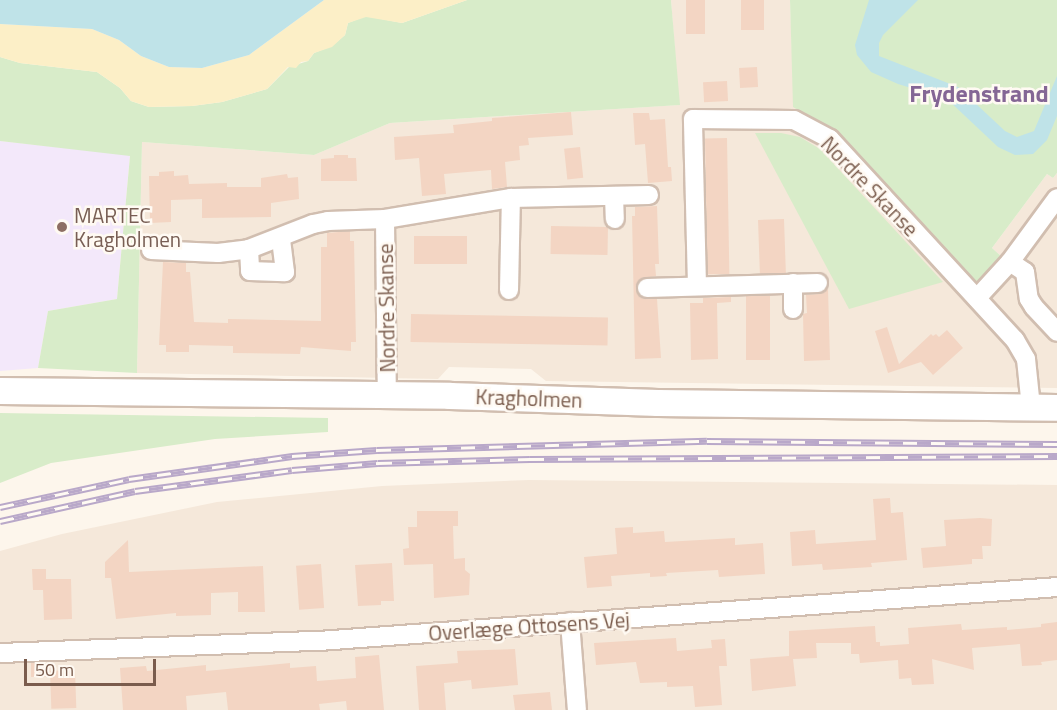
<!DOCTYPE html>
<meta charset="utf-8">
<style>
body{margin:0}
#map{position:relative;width:1057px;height:710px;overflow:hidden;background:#fdf6ec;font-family:"Titillium Web",sans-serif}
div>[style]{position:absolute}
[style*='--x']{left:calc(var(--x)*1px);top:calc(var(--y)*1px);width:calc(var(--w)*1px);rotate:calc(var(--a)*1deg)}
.residential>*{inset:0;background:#f5e8da}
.education>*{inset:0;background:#f3e8fa}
.green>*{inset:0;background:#d8ecc9}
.sand>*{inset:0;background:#fcefc7}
.water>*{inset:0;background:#bfe3e8}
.building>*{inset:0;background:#f3d5c3;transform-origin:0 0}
.roads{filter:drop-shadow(2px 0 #d1beb0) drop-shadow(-2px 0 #d1beb0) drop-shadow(0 2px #d1beb0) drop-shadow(0 -2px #d1beb0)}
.street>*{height:18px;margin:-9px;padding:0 9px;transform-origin:9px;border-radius:9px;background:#fff}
.secondary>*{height:26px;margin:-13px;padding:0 13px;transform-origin:13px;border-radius:13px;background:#fff}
.rail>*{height:7px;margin-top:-3.5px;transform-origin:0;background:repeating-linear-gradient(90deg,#fffaf3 0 14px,#b9a8c9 0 28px);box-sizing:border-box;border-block:2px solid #b9a8c9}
.dots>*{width:16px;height:16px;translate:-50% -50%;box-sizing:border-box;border:3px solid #fffaf3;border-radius:50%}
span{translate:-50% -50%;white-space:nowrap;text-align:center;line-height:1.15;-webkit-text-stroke:5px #fffaf3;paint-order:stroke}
.street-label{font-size:21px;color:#7a5c4d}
.education-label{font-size:21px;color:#785e54}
.left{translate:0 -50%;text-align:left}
.quarter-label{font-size:24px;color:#846695;font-weight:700}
.scale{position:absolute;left:24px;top:659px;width:132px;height:27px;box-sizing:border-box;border:3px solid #7a5c4d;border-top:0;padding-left:8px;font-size:18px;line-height:21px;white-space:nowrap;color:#7a5c4d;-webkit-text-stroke:4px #fffaf3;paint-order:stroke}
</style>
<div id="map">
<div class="residential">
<div style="clip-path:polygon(671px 0,790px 0,794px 107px,840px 135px,976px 285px,1002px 257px,992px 248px,1047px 174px,1053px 178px,1057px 173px,1057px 388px,546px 381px,531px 369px,449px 367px,438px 379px,137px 373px,142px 142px,314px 155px,390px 123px,679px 105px)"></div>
<div style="clip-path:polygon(529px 480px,1057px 485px,1057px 710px,0 710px,0 551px,62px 534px,217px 502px,382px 486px)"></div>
</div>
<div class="education">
<div style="clip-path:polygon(0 141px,130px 155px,117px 299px,48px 311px,38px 368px,0 371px)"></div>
</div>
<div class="green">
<div style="clip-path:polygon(467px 0,671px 0,680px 105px,390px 123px,314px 155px,142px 142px,137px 373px,38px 368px,48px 311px,117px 299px,130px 156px,0 141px,0 57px,20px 63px,97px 72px,120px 88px,131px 101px,149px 107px,192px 106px,222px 102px,267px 89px,289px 67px,308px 61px,314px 53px,332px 46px,345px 35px,348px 23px,366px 16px,402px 23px)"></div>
<div style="clip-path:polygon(790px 0,1057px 0,1057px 173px,1053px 178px,1047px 174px,992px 248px,1002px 257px,982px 284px,976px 285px,840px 135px,793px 107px)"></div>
<div style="clip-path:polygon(755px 133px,781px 133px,800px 137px,820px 149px,943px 282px,849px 309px)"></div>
<div style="clip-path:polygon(0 413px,328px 418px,328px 432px,215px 439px,51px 463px,0 483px)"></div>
</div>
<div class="sand">
<div style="clip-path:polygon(324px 0,467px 0,402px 23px,366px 17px,348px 23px,345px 35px,332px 47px,314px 53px,308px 61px,301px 62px,296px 68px,288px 67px,267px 89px,222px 102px,192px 106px,149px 107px,131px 101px,120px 88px,97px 72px,20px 63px,0 57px,0 24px,92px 29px,119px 40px,141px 56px,169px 67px,202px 68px,249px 55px)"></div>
</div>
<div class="water">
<div style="clip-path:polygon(0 0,324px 0,249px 55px,202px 68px,169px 67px,141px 56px,119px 40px,92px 29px,0 24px)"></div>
<div style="clip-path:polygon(869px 0,918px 0,883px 35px,879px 43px,879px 56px,958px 87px,1005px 131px,1017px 137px,1034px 131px,1057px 76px,1057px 116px,1047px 140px,1033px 154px,1015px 155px,998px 147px,947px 99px,898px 84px,871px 72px,857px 55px,855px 45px)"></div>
</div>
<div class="building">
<div style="left:686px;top:0;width:19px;height:34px"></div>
<div style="left:741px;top:0;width:23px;height:30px"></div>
<div style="left:757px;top:67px;width:20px;height:18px;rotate:87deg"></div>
<div style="left:727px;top:81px;width:20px;height:24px;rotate:87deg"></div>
<div style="clip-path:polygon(571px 112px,573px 135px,528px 138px,529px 145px,519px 146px,520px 160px,505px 162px,507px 187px,492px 189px,491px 170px,444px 174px,446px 194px,422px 196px,419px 158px,395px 160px,394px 137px,454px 133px,453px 125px,492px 121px,492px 118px)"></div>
<div style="clip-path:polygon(633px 113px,649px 113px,650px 120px,665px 119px,668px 167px,671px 167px,672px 181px,648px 183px,645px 144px,635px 145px)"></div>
<div style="left:727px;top:138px;width:136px;height:22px;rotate:89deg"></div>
<div style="left:580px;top:147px;width:31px;height:16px;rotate:84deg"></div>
<div style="clip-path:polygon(334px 155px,348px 155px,348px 158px,356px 158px,357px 181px,321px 181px,321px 159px,334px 158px)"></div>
<div style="clip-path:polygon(174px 171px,174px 176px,188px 175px,189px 184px,227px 183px,227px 187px,261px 187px,261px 178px,287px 174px,288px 178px,298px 177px,299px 199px,271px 203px,271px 217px,202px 218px,202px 199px,171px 200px,171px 222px,150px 223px,149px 176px,159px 176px,159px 172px)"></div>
<div style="clip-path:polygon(657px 206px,659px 264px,655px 264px,656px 276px,641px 279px,636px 289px,642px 298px,657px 299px,661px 358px,635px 359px,632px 216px,635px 216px,635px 207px)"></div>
<div style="left:784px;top:219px;width:54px;height:26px;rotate:88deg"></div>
<div style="left:551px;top:226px;width:57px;height:28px;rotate:1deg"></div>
<div style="clip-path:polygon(350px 231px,350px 241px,354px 241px,356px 342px,351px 342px,351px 351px,301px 347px,300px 354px,233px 353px,233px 346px,189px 345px,189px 352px,166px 352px,166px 345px,159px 345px,163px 262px,186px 263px,186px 272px,190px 272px,194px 322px,228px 323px,228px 319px,321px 321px,321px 247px,327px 247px,327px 233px)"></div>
<div style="left:414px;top:236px;width:53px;height:28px"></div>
<div style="clip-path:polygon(828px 289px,830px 360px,804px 361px,803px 314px,807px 313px,806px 295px,819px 294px)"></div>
<div style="left:746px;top:296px;width:24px;height:64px"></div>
<div style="clip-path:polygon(731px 297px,731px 302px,717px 303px,718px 359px,691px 360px,690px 303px,703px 303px,703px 298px)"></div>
<div style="left:411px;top:314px;width:197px;height:28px;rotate:1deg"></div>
<div style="clip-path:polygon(887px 327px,899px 364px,931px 334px,933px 336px,936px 334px,939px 337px,947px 330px,963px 348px,933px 375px,921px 362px,888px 373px,875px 331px)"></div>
<div style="clip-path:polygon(890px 498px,891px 513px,903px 512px,907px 560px,871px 563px,872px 567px,823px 570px,822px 564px,792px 566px,790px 532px,815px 530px,816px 544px,876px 540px,873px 499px)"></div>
<div style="clip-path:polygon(417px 511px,458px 511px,458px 526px,453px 526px,454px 559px,465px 558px,465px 570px,470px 574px,469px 595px,434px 598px,433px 564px,404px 565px,403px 549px,409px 548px,408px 527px,417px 527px)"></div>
<div style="clip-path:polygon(980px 518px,992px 519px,991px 546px,982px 546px,983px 559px,972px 559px,972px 564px,923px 568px,921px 548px,946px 546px,944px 520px)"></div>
<div style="clip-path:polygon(633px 527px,633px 533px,664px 531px,665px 542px,735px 538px,735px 545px,763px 543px,765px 574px,719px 577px,718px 570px,666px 573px,667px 576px,650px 577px,650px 573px,611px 576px,612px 586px,587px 588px,584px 557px,617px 554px,615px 528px)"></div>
<div style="clip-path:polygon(128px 540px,129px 572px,263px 566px,265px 612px,238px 612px,238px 592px,211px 593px,211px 615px,176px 616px,176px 613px,116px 619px,111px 578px,105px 578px,105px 562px)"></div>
<div style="clip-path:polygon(392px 563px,394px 601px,381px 601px,381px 605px,358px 606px,355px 565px)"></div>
<div style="left:321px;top:564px;width:44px;height:25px;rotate:86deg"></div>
<div style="clip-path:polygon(32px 569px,46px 569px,46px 579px,71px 579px,72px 619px,44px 620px,43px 590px,33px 590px)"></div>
<div style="clip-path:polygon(1057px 622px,1057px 660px,1041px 662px,1042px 665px,1022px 666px,1020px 644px,972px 648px,974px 670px,932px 659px,934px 684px,912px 685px,911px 678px,899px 679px,898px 660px,860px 663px,859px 654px,851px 654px,851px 643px,816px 643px,817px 658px,793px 659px,796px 686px,752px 691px,750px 659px,789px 656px,789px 631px,875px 626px,876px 642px,880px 642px,880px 646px,909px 644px,908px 628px,961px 624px,962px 630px,1007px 627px,1007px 630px,1041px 627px,1041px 624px)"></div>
<div style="clip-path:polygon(676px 638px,677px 651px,712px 648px,711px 640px,725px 639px,727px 666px,719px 666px,722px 705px,695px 707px,693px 686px,667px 687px,667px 682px,640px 683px,636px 662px,596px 665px,594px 643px)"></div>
<div style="clip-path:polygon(515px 649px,518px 685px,472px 689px,471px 680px,444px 683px,446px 710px,419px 710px,416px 666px,458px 663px,457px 651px)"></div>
<div style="clip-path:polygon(379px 655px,384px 710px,347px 710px,346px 701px,319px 704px,320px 710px,228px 710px,226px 692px,186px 696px,187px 710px,123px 710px,120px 668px,146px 666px,147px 671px,206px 665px,206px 671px,290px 663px,290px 668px,316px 666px,317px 681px,356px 678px,355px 657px)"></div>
<div style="left:31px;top:663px;width:15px;height:14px"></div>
<div style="left:75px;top:670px;width:38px;height:25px;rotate:88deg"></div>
<div style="clip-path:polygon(550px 692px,552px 710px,515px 710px,513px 695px)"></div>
</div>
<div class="roads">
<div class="street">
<div style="--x:614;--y:196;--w:23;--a:88"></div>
<div style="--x:385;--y:219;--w:177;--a:89.4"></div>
<div style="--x:249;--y:249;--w:22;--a:87"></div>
<div style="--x:250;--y:271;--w:35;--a:2"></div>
<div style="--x:285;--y:272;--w:34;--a:-97"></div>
<div style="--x:151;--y:250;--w:67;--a:2.6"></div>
<div style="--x:218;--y:253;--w:31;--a:-7"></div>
<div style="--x:249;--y:249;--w:69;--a:-21.3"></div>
<div style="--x:313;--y:224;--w:15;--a:-11"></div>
<div style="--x:328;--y:221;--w:57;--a:-2"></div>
<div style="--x:385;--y:219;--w:128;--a:-9.5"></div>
<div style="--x:511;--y:198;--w:138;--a:-1.2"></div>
<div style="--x:1010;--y:262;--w:18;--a:34"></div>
<div style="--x:1025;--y:272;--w:27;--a:82"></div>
<div style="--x:1029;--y:299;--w:9;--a:58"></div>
<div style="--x:1034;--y:307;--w:34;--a:47"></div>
<div style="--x:793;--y:283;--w:26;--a:90"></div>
<div style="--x:697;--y:286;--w:167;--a:-91.4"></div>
<div style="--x:693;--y:119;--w:101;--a:0.6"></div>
<div style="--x:794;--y:120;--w:41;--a:27.8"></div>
<div style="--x:830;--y:139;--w:273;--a:47.4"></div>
<div style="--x:1015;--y:340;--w:22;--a:60"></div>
<div style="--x:1026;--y:359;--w:48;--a:84.1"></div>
<div style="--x:647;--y:288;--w:171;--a:-1.7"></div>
<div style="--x:509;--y:290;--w:92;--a:-88.8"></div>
<div style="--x:977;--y:298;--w:49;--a:-47.5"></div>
<div style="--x:1010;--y:262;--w:79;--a:-53.7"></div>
<div style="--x:570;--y:622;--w:88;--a:85.5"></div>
<div style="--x:0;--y:653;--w:319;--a:-2.2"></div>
<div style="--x:319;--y:641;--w:740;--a:-4.18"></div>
</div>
<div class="secondary">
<div style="--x:0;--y:391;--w:450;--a:0.6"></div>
<div style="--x:450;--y:396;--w:208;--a:1.9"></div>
<div style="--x:658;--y:403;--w:399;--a:0.7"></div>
</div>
</div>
<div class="rail">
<div style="--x:0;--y:507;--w:132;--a:-12.2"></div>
<div style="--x:129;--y:479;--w:165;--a:-8"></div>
<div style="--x:292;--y:456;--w:85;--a:-4"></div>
<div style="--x:377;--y:450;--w:330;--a:-1.6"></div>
<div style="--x:707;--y:441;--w:350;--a:0.5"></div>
<div style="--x:0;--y:521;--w:138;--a:-12.5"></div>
<div style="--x:135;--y:491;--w:158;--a:-7.6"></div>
<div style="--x:292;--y:470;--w:86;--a:-4.7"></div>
<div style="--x:378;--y:463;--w:152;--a:-1.5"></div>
<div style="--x:530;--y:459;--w:527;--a:-0.33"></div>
</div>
<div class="dots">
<div style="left:62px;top:227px;background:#8d6e63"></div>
</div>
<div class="street-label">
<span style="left:870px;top:186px;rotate:46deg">Nordre Skanse</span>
<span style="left:386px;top:308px;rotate:-91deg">Nordre Skanse</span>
<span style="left:529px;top:398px;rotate:2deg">Kragholmen</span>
<span style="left:529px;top:626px;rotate:-4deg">Overlæge Ottosens Vej</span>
</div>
<div class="education-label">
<span class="left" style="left:74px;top:227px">MARTEC<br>Kragholmen</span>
</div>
<div class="quarter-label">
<span style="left:979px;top:94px">Frydenstrand</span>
</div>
<div class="scale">50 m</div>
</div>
